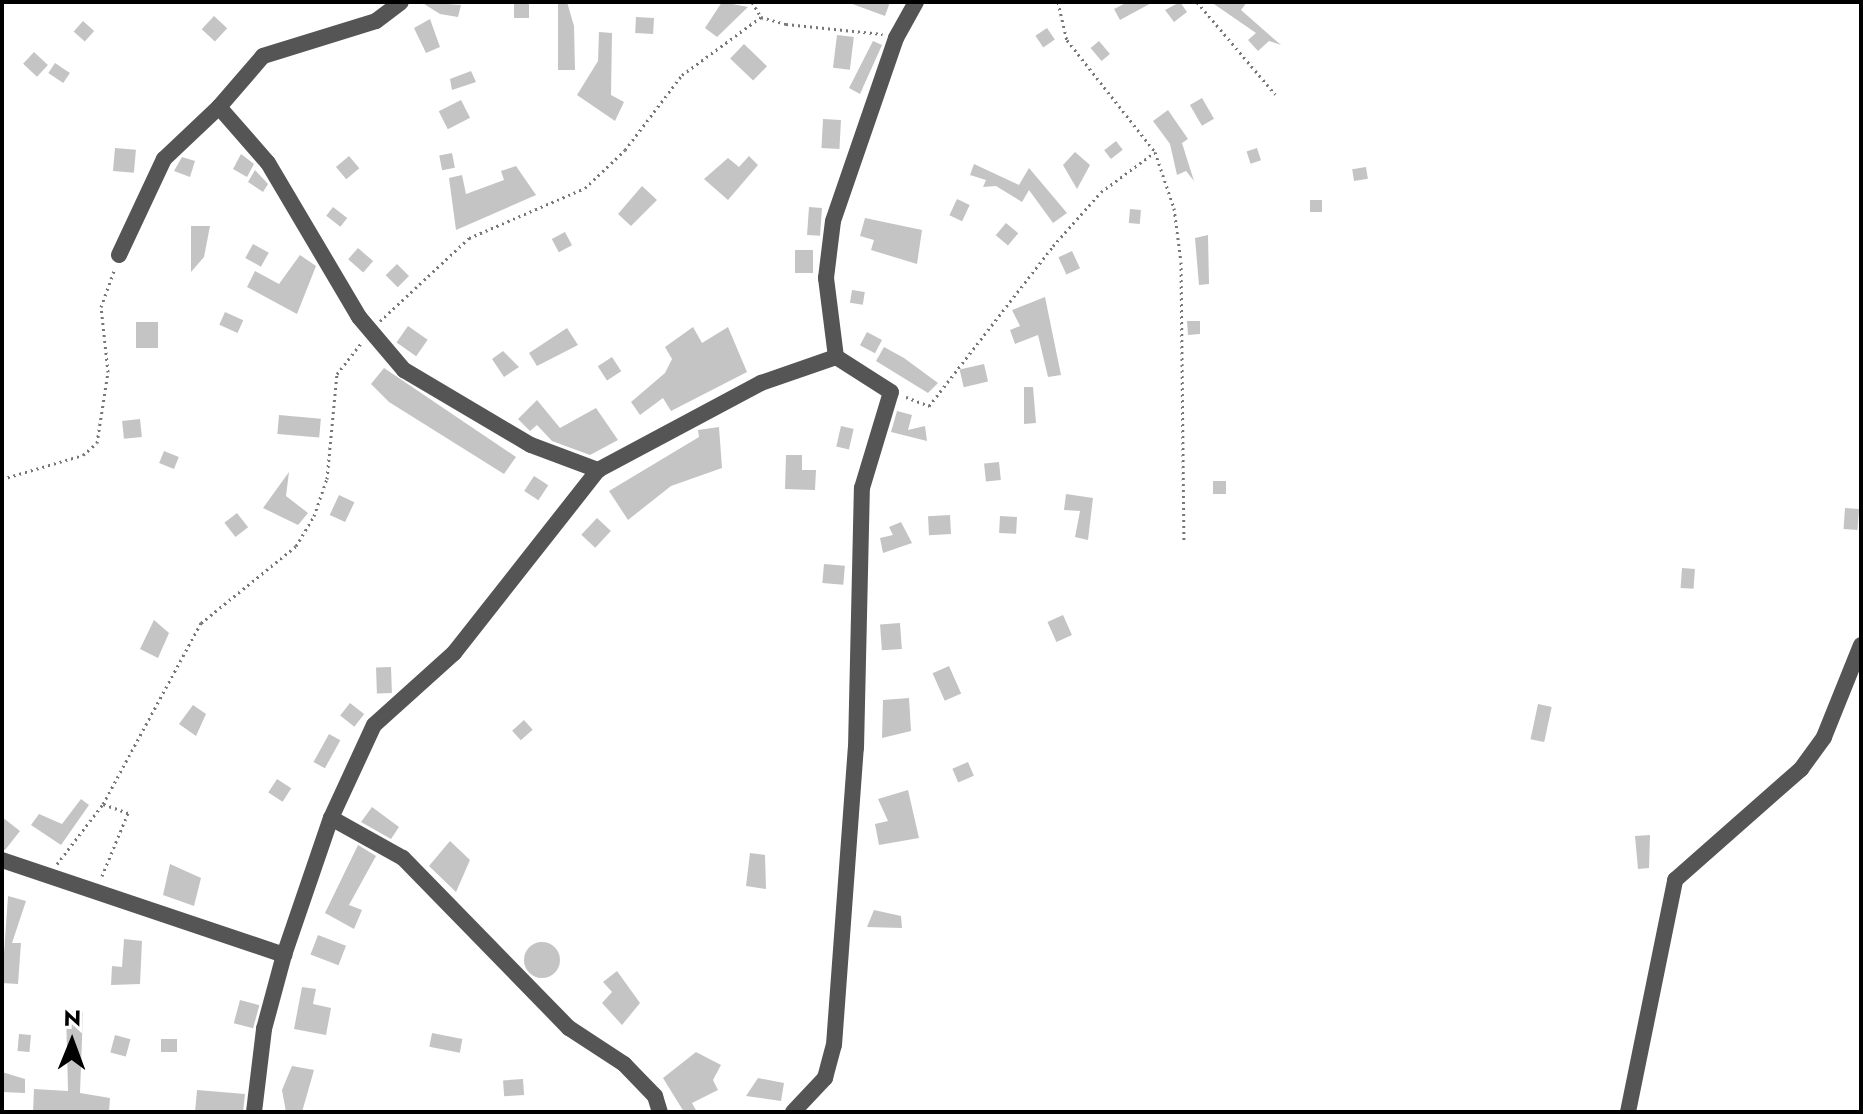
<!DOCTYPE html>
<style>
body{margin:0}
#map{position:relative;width:1863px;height:1114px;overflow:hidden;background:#fff;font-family:Jost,sans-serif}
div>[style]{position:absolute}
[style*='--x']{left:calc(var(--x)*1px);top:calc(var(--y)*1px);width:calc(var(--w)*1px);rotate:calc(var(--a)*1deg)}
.building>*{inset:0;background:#c4c4c4;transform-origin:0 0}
.round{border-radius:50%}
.path>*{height:3px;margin-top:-1.5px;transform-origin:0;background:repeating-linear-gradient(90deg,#777 0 2px,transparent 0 6px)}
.street>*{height:16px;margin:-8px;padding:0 8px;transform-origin:8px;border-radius:8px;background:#555}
span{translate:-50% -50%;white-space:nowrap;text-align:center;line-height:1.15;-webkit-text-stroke:6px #fff;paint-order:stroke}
.frame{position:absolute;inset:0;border:4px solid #000;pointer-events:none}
.north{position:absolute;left:32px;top:1002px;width:80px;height:80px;-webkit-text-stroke:6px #fff;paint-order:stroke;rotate:1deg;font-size:22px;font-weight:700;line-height:32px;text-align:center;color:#000}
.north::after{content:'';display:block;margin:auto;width:28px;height:36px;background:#000;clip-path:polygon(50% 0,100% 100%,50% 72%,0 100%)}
</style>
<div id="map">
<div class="building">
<div style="clip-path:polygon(421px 2px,461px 5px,458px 17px,440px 14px)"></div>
<div style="clip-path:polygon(558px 2px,567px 2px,574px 26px,575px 70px,558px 70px)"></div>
<div style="clip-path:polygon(722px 2px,748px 7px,717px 37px,705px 28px)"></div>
<div style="clip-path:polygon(847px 2px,890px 2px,885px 16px)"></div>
<div style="clip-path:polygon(1128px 2px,1153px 2px,1120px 20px,1114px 9px)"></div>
<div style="clip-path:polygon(1180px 2px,1187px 12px,1174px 22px,1165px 10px)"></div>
<div style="clip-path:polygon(1211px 2px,1247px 2px,1241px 10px,1281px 45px,1269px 41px,1258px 51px,1248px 40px,1256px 33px)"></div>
<div style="left:514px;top:4px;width:15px;height:14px"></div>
<div style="left:214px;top:16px;width:18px;height:18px;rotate:43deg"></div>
<div style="left:636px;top:17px;width:18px;height:16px;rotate:3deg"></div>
<div style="clip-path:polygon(430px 19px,440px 47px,426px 53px,414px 28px)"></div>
<div style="left:83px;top:21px;width:15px;height:14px;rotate:42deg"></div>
<div style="left:1047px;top:28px;width:14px;height:14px;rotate:56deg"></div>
<div style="clip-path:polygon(599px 32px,612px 33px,611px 95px,624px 102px,615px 121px,577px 95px,598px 61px)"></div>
<div style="left:837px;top:35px;width:17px;height:33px;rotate:7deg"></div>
<div style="clip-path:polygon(873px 41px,882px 45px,860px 94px,849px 88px)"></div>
<div style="left:1099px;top:41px;width:17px;height:11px;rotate:50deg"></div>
<div style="left:744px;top:44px;width:32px;height:20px;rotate:44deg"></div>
<div style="left:34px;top:52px;width:19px;height:16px;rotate:43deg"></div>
<div style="left:55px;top:63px;width:18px;height:12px;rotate:34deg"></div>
<div style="clip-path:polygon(471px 71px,476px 82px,452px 90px,450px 79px)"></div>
<div style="left:1202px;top:98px;width:24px;height:14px;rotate:60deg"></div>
<div style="left:461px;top:100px;width:20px;height:25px;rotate:63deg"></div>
<div style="clip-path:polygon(1168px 110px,1188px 139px,1182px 143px,1194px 181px,1186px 171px,1177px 175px,1170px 144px,1153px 121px)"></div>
<div style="left:823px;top:119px;width:18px;height:29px;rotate:3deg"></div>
<div style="left:1116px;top:141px;width:11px;height:15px;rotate:52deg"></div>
<div style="left:115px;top:148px;width:21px;height:23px;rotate:5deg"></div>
<div style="left:1257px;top:148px;width:13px;height:11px;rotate:72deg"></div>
<div style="clip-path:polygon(1075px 152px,1090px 165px,1077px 189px,1063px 165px)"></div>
<div style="left:452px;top:153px;width:15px;height:13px;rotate:79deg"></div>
<div style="clip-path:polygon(241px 154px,254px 164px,247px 177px,233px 169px)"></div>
<div style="left:349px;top:156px;width:16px;height:17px;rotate:50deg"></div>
<div style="clip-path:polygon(749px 156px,758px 165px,728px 200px,704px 179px,728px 158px,739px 167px)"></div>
<div style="clip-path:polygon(182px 157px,195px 161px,190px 177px,174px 171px)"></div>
<div style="clip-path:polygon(974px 164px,1019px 185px,1029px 168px,1067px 213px,1053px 223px,1029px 190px,1022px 202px,996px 186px,983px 187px,986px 180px,970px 175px)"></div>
<div style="clip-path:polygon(516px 166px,536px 195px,456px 230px,449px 178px,462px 175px,466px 194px,504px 180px,501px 171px)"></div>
<div style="left:1366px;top:167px;width:12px;height:14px;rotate:81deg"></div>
<div style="clip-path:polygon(255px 170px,268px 184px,263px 192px,248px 182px)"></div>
<div style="clip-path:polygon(642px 186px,657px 200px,631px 226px,618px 214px)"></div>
<div style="left:957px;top:199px;width:14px;height:18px;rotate:25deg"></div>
<div style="left:1310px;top:200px;width:12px;height:12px"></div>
<div style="left:333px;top:207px;width:18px;height:11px;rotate:38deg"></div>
<div style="left:809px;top:207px;width:13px;height:28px;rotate:4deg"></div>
<div style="left:1130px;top:209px;width:11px;height:14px;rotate:5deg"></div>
<div style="clip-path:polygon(865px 218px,922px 230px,917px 264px,871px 250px,874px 240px,860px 236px)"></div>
<div style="left:1006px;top:223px;width:16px;height:16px;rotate:40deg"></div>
<div style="clip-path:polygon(191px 226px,210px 226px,204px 257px,191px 272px)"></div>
<div style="left:565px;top:232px;width:15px;height:15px;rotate:62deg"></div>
<div style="clip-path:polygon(1208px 235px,1209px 284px,1199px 285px,1195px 238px)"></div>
<div style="left:253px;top:244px;width:18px;height:16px;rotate:29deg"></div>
<div style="left:358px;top:248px;width:20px;height:15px;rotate:41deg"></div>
<div style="left:795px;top:250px;width:18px;height:23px"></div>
<div style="left:1072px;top:251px;width:19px;height:15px;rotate:65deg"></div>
<div style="clip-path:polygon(300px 255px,316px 266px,297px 314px,247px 287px,255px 271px,279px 284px)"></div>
<div style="left:397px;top:264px;width:17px;height:16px;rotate:45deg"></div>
<div style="left:852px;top:290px;width:13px;height:13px;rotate:9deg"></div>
<div style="clip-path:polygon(1045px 297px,1061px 375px,1048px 377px,1038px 335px,1015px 344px,1010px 330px,1020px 326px,1012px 310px)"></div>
<div style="left:225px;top:312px;width:20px;height:14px;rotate:24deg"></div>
<div style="clip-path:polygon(1187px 321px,1200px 321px,1200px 334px,1188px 335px)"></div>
<div style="left:136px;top:322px;width:22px;height:26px"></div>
<div style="left:408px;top:326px;width:24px;height:20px;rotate:35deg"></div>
<div style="clip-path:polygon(693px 327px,702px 343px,728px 327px,747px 372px,671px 411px,663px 398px,640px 415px,631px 402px,665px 373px,672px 359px,665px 347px)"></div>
<div style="clip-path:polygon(567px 328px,578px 345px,537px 366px,529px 353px)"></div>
<div style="left:867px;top:332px;width:17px;height:15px;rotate:28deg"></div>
<div style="clip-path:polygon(884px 347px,904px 358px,938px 383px,928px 393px,876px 361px)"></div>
<div style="clip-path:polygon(503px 351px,519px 367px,504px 377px,492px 359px)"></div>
<div style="left:612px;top:357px;width:17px;height:17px;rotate:57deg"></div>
<div style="left:984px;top:364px;width:18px;height:25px;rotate:77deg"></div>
<div style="clip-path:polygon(384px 368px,516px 457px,504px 474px,389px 402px,371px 384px)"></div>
<div style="clip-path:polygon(1024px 387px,1033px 387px,1036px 423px,1024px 424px)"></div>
<div style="clip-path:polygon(537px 400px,560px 428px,596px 408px,618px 440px,590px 455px,552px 441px,537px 425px,530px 431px,518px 419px)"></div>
<div style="clip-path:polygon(897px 411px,912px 415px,908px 430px,925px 426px,927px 441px,891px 432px)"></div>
<div style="left:279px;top:415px;width:42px;height:19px;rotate:5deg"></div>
<div style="left:140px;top:419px;width:18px;height:18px;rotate:84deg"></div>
<div style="left:841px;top:426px;width:13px;height:21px;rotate:13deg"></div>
<div style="clip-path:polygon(719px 427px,722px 468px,671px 486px,628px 520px,609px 491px,699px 437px,698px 430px)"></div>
<div style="left:164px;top:451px;width:16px;height:13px;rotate:22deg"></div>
<div style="clip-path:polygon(786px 455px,802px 455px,802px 470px,816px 470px,815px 490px,785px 489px)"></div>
<div style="left:999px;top:462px;width:18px;height:15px;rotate:84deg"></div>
<div style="clip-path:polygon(289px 472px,286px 496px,308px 513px,298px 525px,263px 508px)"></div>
<div style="left:534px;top:476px;width:17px;height:18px;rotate:33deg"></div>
<div style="left:1213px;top:481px;width:13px;height:13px"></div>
<div style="clip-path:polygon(1066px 494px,1093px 498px,1088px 540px,1075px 537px,1080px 511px,1064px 510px)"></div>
<div style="left:339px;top:495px;width:17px;height:22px;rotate:25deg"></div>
<div style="left:1845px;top:508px;width:14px;height:21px;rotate:4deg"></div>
<div style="left:237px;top:513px;width:18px;height:16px;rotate:52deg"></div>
<div style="left:950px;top:515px;width:19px;height:22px;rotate:87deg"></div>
<div style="left:1000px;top:516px;width:17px;height:17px;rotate:3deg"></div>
<div style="left:597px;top:518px;width:19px;height:23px;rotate:43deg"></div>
<div style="clip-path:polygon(901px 522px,912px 543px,883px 553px,880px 538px,893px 535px,889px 527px)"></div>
<div style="left:824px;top:564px;width:21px;height:19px;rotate:5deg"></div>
<div style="left:1682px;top:568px;width:13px;height:20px;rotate:4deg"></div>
<div style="left:1063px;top:615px;width:22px;height:17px;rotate:66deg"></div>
<div style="clip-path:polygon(154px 620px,169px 633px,158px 658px,140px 649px)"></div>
<div style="left:900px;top:623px;width:26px;height:20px;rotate:86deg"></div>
<div style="left:949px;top:666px;width:30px;height:18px;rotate:66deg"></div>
<div style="left:391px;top:667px;width:26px;height:15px;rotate:88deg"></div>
<div style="clip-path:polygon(909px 698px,911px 731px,882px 738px,883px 700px)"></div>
<div style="left:350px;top:703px;width:18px;height:16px;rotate:38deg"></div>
<div style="left:1538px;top:704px;width:14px;height:36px;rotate:12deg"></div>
<div style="clip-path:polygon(193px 705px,206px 714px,196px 736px,179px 724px)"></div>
<div style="left:524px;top:720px;width:13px;height:16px;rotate:48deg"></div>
<div style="left:329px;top:734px;width:13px;height:32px;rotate:29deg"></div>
<div style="left:968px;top:762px;width:15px;height:17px;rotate:67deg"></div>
<div style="left:277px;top:779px;width:17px;height:16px;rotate:33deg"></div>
<div style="clip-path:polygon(908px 790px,919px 838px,879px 845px,875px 824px,888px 821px,878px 799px)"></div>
<div style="clip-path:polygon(81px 799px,89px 805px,61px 845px,31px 825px,39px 814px,62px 824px)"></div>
<div style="clip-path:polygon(372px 807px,399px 827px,391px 839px,361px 822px)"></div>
<div style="clip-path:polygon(2px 817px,20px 831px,5px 850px,2px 849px)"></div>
<div style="clip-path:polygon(1650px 835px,1649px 868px,1638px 869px,1635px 836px)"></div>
<div style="clip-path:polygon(450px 841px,470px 860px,456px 892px,429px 866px)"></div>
<div style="clip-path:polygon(358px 845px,376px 856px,349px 905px,362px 910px,354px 929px,325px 913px)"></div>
<div style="clip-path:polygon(750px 853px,765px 855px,766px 889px,746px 886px)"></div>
<div style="clip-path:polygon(170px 864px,201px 878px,194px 906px,163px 895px)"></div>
<div style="clip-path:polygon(8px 896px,26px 901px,12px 943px,21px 943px,18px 984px,2px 983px)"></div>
<div style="clip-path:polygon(874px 910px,901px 916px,902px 928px,867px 927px)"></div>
<div style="left:318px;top:935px;width:30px;height:21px;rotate:21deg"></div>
<div style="clip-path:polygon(124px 939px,142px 941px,140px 984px,111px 985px,112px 966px,122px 967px)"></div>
<div class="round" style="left:524px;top:942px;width:36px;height:36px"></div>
<div style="clip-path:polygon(617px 971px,640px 1003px,622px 1025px,602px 1003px,612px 992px,603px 982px)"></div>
<div style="clip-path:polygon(302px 987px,316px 989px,313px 1004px,331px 1008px,326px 1035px,294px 1029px)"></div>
<div style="left:240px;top:1000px;width:20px;height:24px;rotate:15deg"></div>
<div style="clip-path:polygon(66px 1011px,83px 1012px,80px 1093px,110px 1098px,109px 1112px,33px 1112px,34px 1089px,68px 1091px)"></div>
<div style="left:432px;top:1033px;width:31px;height:14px;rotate:11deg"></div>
<div style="left:19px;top:1034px;width:12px;height:17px;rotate:5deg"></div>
<div style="left:115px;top:1035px;width:16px;height:18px;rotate:15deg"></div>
<div style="left:161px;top:1039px;width:16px;height:13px"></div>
<div style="clip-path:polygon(696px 1052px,721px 1065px,713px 1080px,718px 1090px,692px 1103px,697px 1112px,684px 1112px,663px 1078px)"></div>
<div style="clip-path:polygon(292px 1066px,314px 1070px,302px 1112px,286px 1112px,282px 1090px)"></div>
<div style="clip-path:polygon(2px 1072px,25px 1079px,25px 1093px,2px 1092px)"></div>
<div style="clip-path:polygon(758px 1078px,784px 1083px,781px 1101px,746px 1096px)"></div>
<div style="left:523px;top:1079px;width:16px;height:20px;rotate:86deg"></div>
<div style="clip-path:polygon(197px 1090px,245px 1094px,243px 1112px,195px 1112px)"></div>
</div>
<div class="path">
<div style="--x:752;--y:2;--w:17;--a:59"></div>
<div style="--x:761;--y:17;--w:26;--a:16"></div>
<div style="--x:786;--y:24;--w:97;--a:5.9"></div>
<div style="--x:1058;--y:2;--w:39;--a:77"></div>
<div style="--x:1067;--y:40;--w:142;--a:51.8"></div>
<div style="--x:1155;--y:152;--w:59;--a:71.3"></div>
<div style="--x:1174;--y:208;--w:54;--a:82.6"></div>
<div style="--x:1181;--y:262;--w:278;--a:89.4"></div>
<div style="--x:1197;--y:2;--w:121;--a:49.7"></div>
<div style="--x:380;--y:321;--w:122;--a:-43"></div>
<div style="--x:469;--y:238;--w:126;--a:-23.3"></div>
<div style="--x:585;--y:188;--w:55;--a:-43.5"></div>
<div style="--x:625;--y:150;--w:94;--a:-52.8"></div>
<div style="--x:682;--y:75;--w:98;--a:-36.3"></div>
<div style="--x:906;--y:397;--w:25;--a:21"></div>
<div style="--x:929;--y:406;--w:202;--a:-52.2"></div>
<div style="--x:1053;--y:246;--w:72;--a:-48.4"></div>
<div style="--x:1101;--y:192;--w:67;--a:-36.5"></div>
<div style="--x:2;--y:479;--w:84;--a:-16.5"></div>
<div style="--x:83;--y:455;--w:18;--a:-41"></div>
<div style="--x:97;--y:443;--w:72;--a:-81.2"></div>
<div style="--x:108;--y:372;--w:65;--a:-96.1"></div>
<div style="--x:101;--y:307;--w:41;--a:-70.3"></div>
<div style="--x:57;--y:864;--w:76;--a:-52.5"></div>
<div style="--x:102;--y:876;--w:68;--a:-67.6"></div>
<div style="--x:128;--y:813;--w:27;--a:-160"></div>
<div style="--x:103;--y:804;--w:206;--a:-61.6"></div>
<div style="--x:201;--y:623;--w:122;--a:-39"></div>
<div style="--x:296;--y:546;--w:35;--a:-59"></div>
<div style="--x:314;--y:516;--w:39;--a:-71"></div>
<div style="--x:327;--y:479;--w:105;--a:-84.6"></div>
<div style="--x:337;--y:374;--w:41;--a:-52"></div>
</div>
<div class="street">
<div style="--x:219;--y:107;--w:67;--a:-49.2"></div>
<div style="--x:263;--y:56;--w:118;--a:-17.2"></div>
<div style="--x:376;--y:21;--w:31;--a:-37"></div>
<div style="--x:119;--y:255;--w:106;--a:-64.9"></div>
<div style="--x:164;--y:159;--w:76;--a:-43.4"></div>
<div style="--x:219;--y:107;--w:74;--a:48.8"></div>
<div style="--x:268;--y:163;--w:179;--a:59.4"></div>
<div style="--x:359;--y:317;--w:70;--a:49.7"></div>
<div style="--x:404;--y:370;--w:147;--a:30.6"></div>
<div style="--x:531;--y:445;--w:72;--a:20.5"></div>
<div style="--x:331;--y:818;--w:82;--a:29.1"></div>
<div style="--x:403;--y:858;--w:238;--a:45.7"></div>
<div style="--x:569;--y:1028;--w:66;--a:33.2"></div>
<div style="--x:624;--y:1064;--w:45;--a:45.9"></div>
<div style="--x:655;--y:1096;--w:17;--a:73"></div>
<div style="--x:2;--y:860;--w:298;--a:18.6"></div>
<div style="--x:254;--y:1112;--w:84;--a:-83.1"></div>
<div style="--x:264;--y:1029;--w:77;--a:-74.9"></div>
<div style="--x:284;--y:955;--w:145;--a:-71.1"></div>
<div style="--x:331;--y:818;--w:102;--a:-65.2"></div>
<div style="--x:374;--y:725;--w:108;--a:-42"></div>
<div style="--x:454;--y:653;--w:233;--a:-51.8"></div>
<div style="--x:598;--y:470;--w:185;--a:-28.1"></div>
<div style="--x:761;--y:383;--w:79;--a:-19.1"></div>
<div style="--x:836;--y:357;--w:80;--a:-97.2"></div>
<div style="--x:826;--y:278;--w:57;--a:-83"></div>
<div style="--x:833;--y:221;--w:194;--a:-71"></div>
<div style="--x:896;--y:38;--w:41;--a:-60.9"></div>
<div style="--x:793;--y:1112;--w:47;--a:-46.7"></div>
<div style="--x:825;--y:1078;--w:34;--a:-75"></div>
<div style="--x:834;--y:1045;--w:298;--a:-85.8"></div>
<div style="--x:856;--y:748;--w:260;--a:-88.7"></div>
<div style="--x:862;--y:488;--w:100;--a:-73.2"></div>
<div style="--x:891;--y:392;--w:65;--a:-147.5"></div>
<div style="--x:1628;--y:1112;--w:237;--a:-78.5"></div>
<div style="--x:1675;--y:880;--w:168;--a:-41.4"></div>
<div style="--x:1801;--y:769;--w:39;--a:-54"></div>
<div style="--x:1824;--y:737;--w:99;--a:-68.1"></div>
</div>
<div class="frame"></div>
<div class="north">N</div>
</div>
